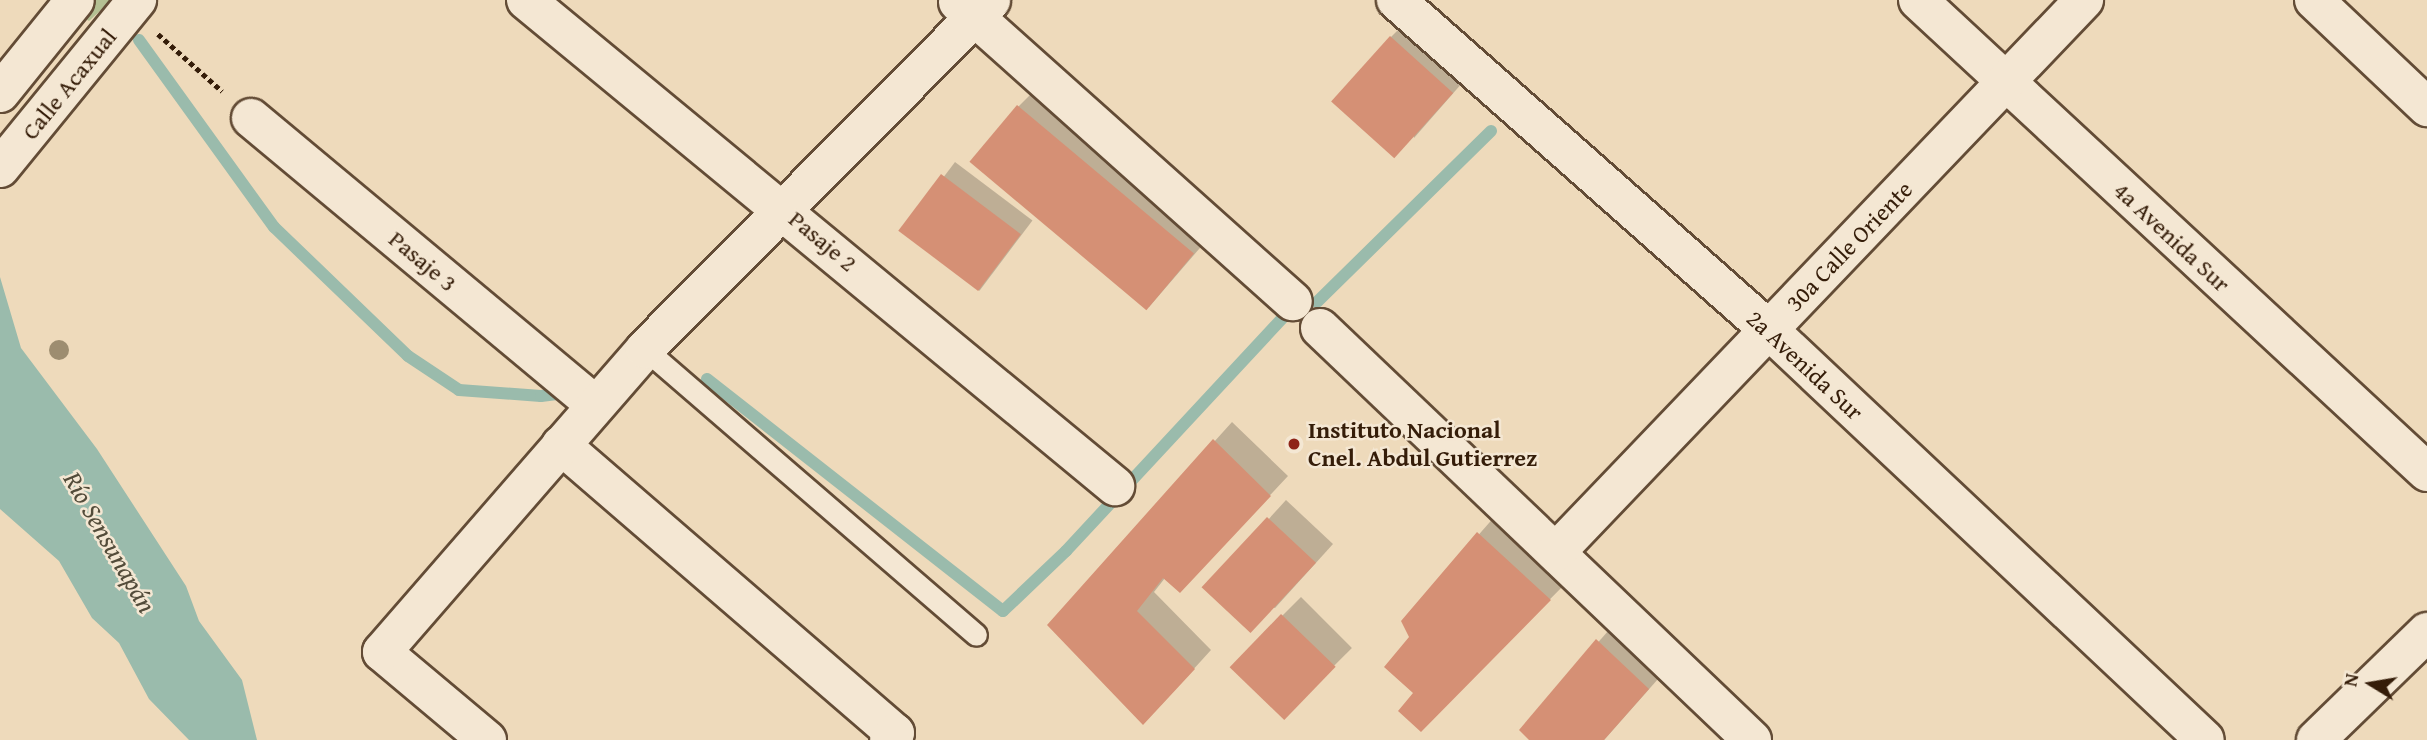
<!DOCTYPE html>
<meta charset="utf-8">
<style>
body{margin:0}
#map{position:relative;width:2427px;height:740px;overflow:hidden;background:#eedabb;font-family:"Gentium Book Plus",serif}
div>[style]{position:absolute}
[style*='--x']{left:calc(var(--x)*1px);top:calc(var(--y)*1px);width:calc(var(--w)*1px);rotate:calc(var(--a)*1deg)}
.green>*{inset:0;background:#b4c093}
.water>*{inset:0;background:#9abbac}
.shadow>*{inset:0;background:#0003;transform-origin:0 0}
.stream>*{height:12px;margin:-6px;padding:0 6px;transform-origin:6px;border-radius:6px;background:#9abbac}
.building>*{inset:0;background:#d59075;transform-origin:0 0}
.path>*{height:4.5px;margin-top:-2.25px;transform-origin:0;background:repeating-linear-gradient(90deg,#351d09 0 5px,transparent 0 8.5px)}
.roads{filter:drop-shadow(2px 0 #634c36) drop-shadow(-2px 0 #634c36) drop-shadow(0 2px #634c36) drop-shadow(0 -2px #634c36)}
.lane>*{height:21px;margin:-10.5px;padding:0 10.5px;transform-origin:10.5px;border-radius:10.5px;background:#f4e7d3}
.street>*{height:38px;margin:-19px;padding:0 19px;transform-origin:19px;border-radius:19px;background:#f4e7d3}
.trees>*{width:20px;height:20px;margin:-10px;border-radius:50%;background:#9d8d70}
.dots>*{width:19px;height:19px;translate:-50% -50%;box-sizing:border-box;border:4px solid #f4e7d3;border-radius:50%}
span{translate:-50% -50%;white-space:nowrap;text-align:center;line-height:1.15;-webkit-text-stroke:5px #f4e7d3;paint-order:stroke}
.street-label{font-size:24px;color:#351d09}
.poi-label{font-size:24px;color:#351d09;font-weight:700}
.left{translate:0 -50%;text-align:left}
.water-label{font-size:26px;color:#534c3a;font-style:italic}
.north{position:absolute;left:2336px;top:649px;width:70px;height:70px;-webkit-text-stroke:5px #f4e7d3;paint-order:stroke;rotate:281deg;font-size:19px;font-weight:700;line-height:28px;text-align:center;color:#351d09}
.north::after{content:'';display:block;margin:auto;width:24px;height:32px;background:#351d09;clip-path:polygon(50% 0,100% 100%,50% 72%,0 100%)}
</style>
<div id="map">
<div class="green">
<div style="clip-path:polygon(89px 0,112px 0,89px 21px,84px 18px)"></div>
</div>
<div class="water">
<div style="clip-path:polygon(0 277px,21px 348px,97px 449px,186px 586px,199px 621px,242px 680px,257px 740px,189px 740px,149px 699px,119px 643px,92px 618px,59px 561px,0 509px)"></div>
</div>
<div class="shadow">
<div style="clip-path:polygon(1409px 19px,1470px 74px,1414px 138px,1391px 37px)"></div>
<div style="clip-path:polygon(1036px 89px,1212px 234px,1149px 307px,1018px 107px)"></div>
<div style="left:955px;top:162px;width:97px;height:88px;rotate:37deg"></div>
<div style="clip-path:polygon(1232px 422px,1288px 476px,1198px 572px,1165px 578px,1154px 592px,1211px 650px,1161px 705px,1049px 625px)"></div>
<div style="clip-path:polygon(1286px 500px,1333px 544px,1275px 608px,1206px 588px)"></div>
<div style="clip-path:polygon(1496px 515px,1568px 581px,1421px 730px,1411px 638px,1403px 621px)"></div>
<div style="left:1301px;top:597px;width:72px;height:98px;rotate:45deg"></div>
<div style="clip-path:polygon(1616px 622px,1666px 670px,1604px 740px,1532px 740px,1521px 730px)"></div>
</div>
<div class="stream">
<div style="--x:139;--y:40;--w:231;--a:54.2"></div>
<div style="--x:274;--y:227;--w:186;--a:43.9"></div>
<div style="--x:408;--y:356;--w:61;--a:33.7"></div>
<div style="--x:459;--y:390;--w:82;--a:4.2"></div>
<div style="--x:541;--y:396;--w:26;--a:-7"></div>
<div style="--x:1317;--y:302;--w:244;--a:-44.5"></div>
<div style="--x:707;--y:379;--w:376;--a:38.1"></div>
<div style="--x:1003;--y:611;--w:87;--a:-43.6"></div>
<div style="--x:1066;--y:551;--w:321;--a:-47.1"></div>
</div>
<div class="building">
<div style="left:1390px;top:36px;width:85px;height:88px;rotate:42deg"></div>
<div style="left:1017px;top:105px;width:231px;height:74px;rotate:40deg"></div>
<div style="left:941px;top:174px;width:100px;height:71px;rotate:37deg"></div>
<div style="clip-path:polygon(1213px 439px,1271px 496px,1180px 593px,1163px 578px,1137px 611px,1195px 669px,1143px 725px,1047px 625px)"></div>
<div style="left:1267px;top:517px;width:67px;height:96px;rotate:43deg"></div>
<div style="clip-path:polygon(1477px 532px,1551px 600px,1421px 732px,1398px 711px,1413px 693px,1384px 667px,1409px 637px,1401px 621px)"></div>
<div style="left:1281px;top:614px;width:76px;height:74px;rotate:44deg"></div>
<div style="clip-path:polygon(1596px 639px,1649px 689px,1604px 740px,1529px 740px,1519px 730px)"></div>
</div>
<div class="path">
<div style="--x:158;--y:34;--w:86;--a:41.7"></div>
</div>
<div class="roads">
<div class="lane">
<div style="--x:645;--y:349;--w:437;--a:40.8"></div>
</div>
<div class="street">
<div style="--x:526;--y:0;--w:764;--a:39.53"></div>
<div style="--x:1396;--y:0;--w:498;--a:41.5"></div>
<div style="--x:1769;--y:330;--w:598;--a:43.24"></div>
<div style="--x:1918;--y:0;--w:694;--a:42.84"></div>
<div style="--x:2314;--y:0;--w:156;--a:43.4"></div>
<div style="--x:958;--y:2;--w:449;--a:41.8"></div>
<div style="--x:0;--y:93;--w:119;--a:-51.1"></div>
<div style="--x:251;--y:118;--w:448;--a:39.8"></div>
<div style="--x:0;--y:168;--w:217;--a:-50.8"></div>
<div style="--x:1320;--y:328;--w:597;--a:43.64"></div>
<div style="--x:561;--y:445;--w:441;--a:40.8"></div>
<div style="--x:895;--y:733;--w:9;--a:131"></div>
<div style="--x:1556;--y:552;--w:764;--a:-46.27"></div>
<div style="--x:487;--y:740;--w:137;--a:-140"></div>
<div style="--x:382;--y:652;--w:401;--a:-49"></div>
<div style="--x:645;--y:349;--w:491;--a:-45.2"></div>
<div style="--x:2316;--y:740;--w:155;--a:-44.2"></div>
</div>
</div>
<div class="trees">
<div style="left:59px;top:350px"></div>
</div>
<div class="dots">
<div style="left:1294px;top:444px;background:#8f2418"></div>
</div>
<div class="street-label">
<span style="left:69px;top:84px;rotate:-51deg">Calle Acaxual</span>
<span style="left:2172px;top:237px;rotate:43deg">4a Avenida Sur</span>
<span style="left:823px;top:241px;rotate:40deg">Pasaje 2</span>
<span style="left:1849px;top:246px;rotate:-46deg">30a Calle Oriente</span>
<span style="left:423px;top:261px;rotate:40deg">Pasaje 3</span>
<span style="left:1805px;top:365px;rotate:43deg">2a Avenida Sur</span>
</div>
<div class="poi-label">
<span class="left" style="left:1308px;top:444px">Instituto Nacional<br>Cnel. Abdul Gutierrez</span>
</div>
<div class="water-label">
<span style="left:110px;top:542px;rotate:60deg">Río Sensunapán</span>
</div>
<div class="north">N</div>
</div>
